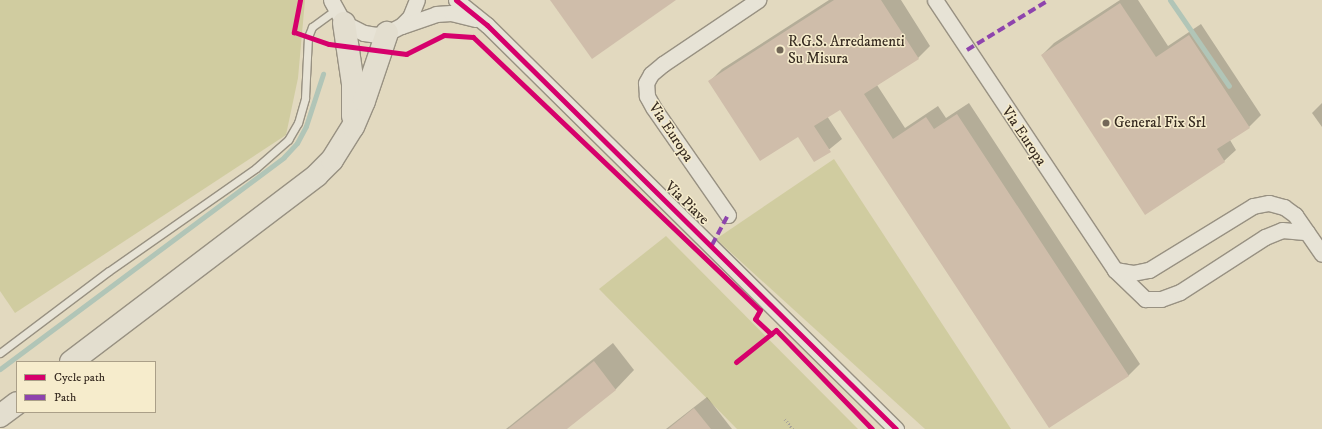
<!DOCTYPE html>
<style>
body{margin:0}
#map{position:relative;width:1322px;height:429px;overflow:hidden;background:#e2d9bf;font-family:"IM FELL DW Pica",serif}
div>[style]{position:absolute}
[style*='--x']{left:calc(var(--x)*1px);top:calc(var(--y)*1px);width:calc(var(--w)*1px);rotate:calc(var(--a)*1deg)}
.green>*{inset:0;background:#d0cca0}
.shadow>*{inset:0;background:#0003}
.stream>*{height:5px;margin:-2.5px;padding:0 2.5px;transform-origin:2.5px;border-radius:2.5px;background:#b1c5b7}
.building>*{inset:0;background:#cfbdaa}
.path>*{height:2.5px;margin-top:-1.25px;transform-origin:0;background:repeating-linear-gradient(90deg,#a9a49a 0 1px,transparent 0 3px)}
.roads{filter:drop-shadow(1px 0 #989182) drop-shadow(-1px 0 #989182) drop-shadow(0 1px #989182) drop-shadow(0 -1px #989182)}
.service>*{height:7px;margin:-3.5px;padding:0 3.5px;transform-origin:3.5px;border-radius:3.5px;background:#e7e3d6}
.minor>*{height:15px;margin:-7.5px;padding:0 7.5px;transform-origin:7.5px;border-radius:7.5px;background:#e7e3d6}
.trunk>*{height:22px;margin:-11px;padding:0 11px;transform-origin:11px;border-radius:11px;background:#e3decf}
.quiet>*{height:4px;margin-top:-2px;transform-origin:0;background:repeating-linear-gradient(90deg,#8e44ad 0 8px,transparent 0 12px)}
.cycleway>*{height:5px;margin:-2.5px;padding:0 2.5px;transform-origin:2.5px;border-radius:2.5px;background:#d6006c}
.dots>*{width:11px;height:11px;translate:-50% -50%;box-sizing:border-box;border:2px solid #f6eccc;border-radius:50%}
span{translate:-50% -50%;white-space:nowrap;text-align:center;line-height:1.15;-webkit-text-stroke:3px #f6eccc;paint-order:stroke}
.poi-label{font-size:15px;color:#372b21}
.left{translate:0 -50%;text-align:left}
.street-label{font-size:15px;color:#372b21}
.legend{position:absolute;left:16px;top:361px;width:140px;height:52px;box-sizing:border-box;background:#f6eccc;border:1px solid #aa9f88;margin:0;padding:5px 7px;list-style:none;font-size:12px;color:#372b21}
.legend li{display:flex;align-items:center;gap:8px;height:20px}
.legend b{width:20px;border:1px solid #aa9f88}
</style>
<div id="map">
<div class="green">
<div style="clip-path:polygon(0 0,305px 0,298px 78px,286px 135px,15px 313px,0 291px)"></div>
<div style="clip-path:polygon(834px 159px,1011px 429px,925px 429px,716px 239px)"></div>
<div style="clip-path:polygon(666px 236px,858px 429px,737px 429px,599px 289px)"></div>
</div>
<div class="shadow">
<div style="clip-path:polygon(829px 0,901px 0,930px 46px,918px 58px,877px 85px,905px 128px,938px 106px,946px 118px,969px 103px,1140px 364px,1128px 376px,840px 108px,827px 116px,842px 139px,815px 161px,798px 135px,710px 81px,722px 69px)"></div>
<div style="clip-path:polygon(1120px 0,1138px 0,1168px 46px,1201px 24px,1261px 115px,1249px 127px,1230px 140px,1236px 150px,1224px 161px,1042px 55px,1054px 43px)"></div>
<div style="clip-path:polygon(1322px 103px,1322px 127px,1312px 113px)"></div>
<div style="clip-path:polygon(613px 343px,634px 370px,616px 389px,565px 429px,506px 429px)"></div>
<div style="clip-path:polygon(707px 397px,732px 429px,666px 429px)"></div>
</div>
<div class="stream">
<div style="--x:1170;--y:0;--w:104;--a:55.5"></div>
<div style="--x:0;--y:369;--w:354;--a:-36.7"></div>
<div style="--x:284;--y:157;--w:19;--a:-47"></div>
<div style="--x:297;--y:143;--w:19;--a:-62"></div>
<div style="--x:306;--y:126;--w:55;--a:-71.9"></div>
</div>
<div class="building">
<div style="clip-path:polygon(550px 0,676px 0,592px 59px)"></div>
<div style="clip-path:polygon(834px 0,881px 0,919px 59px,864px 94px,893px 139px,926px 117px,934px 129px,957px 114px,1129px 376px,1049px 428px,840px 110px,814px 126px,831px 152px,814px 162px,798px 137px,760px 161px,708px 81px)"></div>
<div style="clip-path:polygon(1120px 3px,1156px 57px,1189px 35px,1250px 128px,1217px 149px,1225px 162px,1145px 215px,1041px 55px)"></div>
<div style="clip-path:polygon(594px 361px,616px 390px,567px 429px,508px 429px)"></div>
<div style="clip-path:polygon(694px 408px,711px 429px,668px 429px)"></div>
</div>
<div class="path">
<div style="--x:785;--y:419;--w:13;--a:51"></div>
</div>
<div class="roads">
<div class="service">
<div style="--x:0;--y:353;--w:136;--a:-37"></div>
<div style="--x:109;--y:271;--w:179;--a:-35"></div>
<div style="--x:256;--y:168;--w:43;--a:-41.2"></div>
<div style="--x:288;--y:140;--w:20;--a:-60"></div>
<div style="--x:298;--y:123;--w:26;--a:-74"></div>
<div style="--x:305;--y:98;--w:61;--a:-87.2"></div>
<div style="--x:308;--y:37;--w:11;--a:-68"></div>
<div style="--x:312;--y:27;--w:29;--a:-36"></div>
</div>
<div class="minor">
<div style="--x:331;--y:0;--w:26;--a:61"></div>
<div style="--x:344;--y:23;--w:22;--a:27"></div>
<div style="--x:364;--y:33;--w:12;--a:9"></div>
<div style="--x:376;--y:35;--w:11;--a:-10"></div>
<div style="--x:387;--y:33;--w:16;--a:-27"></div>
<div style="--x:401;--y:26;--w:13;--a:-45"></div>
<div style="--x:410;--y:17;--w:18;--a:-68"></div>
<div style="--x:456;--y:0;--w:40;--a:39"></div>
<div style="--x:487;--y:25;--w:575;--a:44.65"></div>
<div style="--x:935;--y:0;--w:324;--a:56.3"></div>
<div style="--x:1115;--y:270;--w:42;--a:44"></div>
<div style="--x:1145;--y:299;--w:16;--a:0"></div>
<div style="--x:1161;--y:299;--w:20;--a:-20"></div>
<div style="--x:1180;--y:292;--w:101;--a:-32.9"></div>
<div style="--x:1265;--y:237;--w:18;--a:-22"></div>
<div style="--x:1282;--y:230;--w:25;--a:5"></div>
<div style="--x:402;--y:26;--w:36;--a:-19"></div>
<div style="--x:436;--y:14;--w:15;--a:-4"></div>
<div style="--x:451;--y:13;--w:25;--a:14"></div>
<div style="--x:728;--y:215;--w:131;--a:-124.8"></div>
<div style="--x:653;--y:107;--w:13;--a:-119"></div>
<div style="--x:647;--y:96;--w:13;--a:-94"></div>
<div style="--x:646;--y:83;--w:10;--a:-61"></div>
<div style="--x:651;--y:74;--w:16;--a:-40"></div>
<div style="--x:663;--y:64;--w:115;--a:-34"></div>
<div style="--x:1115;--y:270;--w:18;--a:9"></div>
<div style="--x:1133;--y:273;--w:16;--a:-11"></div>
<div style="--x:1149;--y:270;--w:122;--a:-31.6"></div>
<div style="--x:1253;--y:206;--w:16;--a:-11"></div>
<div style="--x:1269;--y:203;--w:16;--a:15"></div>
<div style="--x:1284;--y:207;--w:14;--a:36"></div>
<div style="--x:1295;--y:215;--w:47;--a:55.3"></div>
</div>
<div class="trunk">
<div style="--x:344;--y:23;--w:62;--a:81.6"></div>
<div style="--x:353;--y:84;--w:32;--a:90"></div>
<div style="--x:71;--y:362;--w:309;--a:-37.2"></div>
<div style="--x:317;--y:175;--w:21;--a:-45"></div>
<div style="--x:332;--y:160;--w:39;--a:-58"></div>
<div style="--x:353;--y:127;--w:28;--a:-67"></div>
<div style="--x:364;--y:101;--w:72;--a:-71.3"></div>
<div style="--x:0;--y:416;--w:21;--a:-37"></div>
</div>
</div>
<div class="quiet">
<div style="--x:967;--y:50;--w:96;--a:-31.4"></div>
<div style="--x:712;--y:245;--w:34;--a:-62"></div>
</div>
<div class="cycleway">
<div style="--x:300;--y:0;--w:33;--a:101"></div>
<div style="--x:294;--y:32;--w:37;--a:19"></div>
<div style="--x:329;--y:44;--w:78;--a:7.4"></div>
<div style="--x:406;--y:54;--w:42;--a:-26.6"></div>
<div style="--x:444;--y:35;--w:29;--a:4"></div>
<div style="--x:473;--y:37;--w:396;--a:43.6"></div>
<div style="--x:760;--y:310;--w:10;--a:119"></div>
<div style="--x:755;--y:319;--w:22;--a:43"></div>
<div style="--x:456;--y:0;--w:40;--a:39"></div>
<div style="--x:487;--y:25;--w:575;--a:44.65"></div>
<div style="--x:736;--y:362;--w:51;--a:-38.7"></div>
<div style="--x:776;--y:330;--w:138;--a:45.9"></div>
</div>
<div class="dots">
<div style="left:780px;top:50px;background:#736858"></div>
<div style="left:1106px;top:123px;background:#736858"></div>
</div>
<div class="poi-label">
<span class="left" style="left:788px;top:50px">R.G.S. Arredamenti<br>Su Misura</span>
<span class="left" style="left:1114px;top:123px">General Fix Srl</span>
</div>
<div class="street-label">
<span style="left:671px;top:132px;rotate:56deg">Via Europa</span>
<span style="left:1024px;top:136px;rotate:56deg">Via Europa</span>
<span style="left:687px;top:203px;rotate:44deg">Via Piave</span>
</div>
<ul class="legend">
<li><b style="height:5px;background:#d6006c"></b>Cycle path</li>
<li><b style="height:5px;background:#8e44ad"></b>Path</li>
</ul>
</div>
